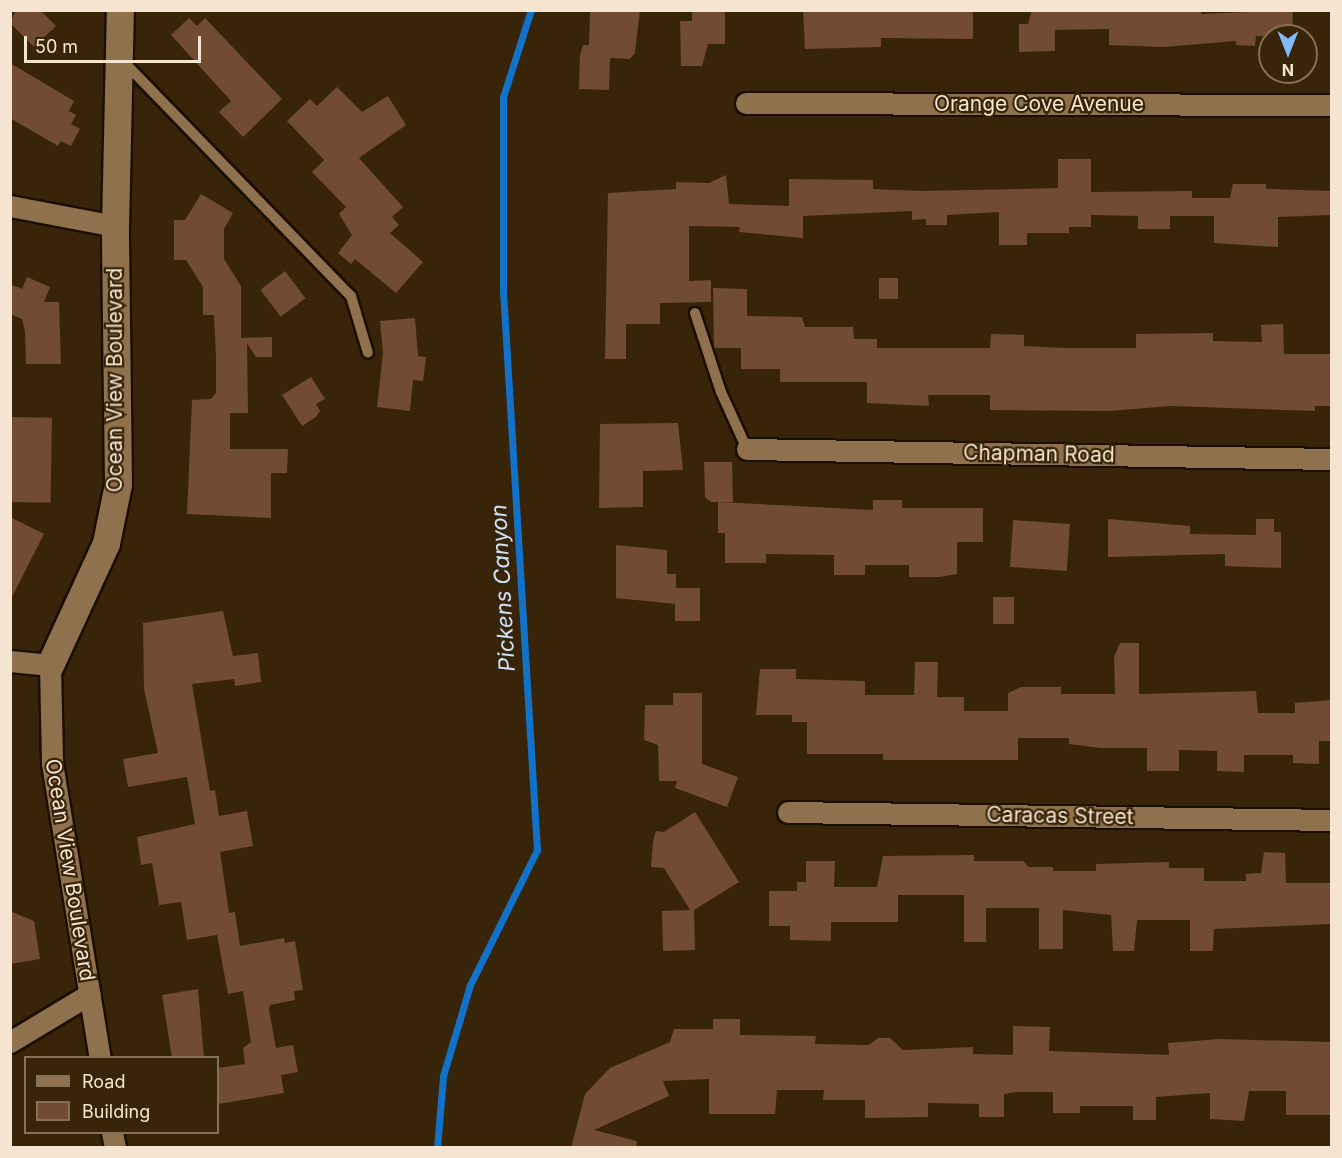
<!DOCTYPE html>
<style>
body{margin:0}
#map{position:relative;width:1342px;height:1158px;overflow:hidden;background:#382408;font-family:Inter,sans-serif}
div>[style]{position:absolute}
[style*='--x']{left:calc(var(--x)*1px);top:calc(var(--y)*1px);width:calc(var(--w)*1px);rotate:calc(var(--a)*1deg)}
.stream>*{height:7px;margin:-3.5px;padding:0 3.5px;transform-origin:3.5px;border-radius:3.5px;background:#1271c9}
.building>*{inset:0;background:#714b32;transform-origin:0 0}
.roads{filter:drop-shadow(2px 0 #1b0e00) drop-shadow(-2px 0 #1b0e00) drop-shadow(0 2px #1b0e00) drop-shadow(0 -2px #1b0e00)}
.service>*{height:10px;margin:-5px;padding:0 5px;transform-origin:5px;border-radius:5px;background:#8f724d}
.minor>*{height:21px;margin:-10.5px;padding:0 10.5px;transform-origin:10.5px;border-radius:10.5px;background:#8f724d}
.tertiary>*{height:27px;margin:-13.5px;padding:0 13.5px;transform-origin:13.5px;border-radius:13.5px;background:#8f724d}
span{translate:-50% -50%;white-space:nowrap;text-align:center;line-height:1.15;-webkit-text-stroke:4.5px #382408;paint-order:stroke}
.street-label{font-size:21px;color:#f4e4d0}
.water-label{font-size:22px;color:#cde0f7;font-style:italic}
.frame{position:absolute;inset:0;border:12px solid #f4e4d0;pointer-events:none}
.legend{position:absolute;left:24px;top:1056px;width:195px;height:78px;box-sizing:border-box;background:#382408;border:2px solid #837158;margin:0;padding:8px 10px;list-style:none;font-size:18px;color:#f4e4d0}
.legend li{display:flex;align-items:center;gap:12px;height:30px}
.legend b{width:30px;border:2px solid #837158}
.north{position:absolute;left:1258px;top:24px;width:60px;height:60px;box-sizing:border-box;background:#382408;border:2px solid #837158;border-radius:50%;rotate:180deg;font-size:16px;font-weight:700;line-height:24px;text-align:center;color:#f4e4d0}
.north::after{content:'';display:block;margin:auto;width:21px;height:27px;background:#85bbfb;clip-path:polygon(50% 0,100% 100%,50% 72%,0 100%)}
.scale{position:absolute;left:24px;top:36px;width:177px;height:27px;box-sizing:border-box;border:3px solid #f4e4d0;border-top:0;padding-left:8px;font-size:18px;line-height:21px;white-space:nowrap;color:#f4e4d0;-webkit-text-stroke:4px #382408;paint-order:stroke}
</style>
<div id="map">
<div class="stream">
<div style="--x:437;--y:1148;--w:72;--a:-85.2"></div>
<div style="--x:443;--y:1076;--w:95;--a:-73.5"></div>
<div style="--x:470;--y:985;--w:151;--a:-63.6"></div>
<div style="--x:537;--y:850;--w:560;--a:-93.48"></div>
<div style="--x:503;--y:291;--w:194;--a:-90"></div>
<div style="--x:503;--y:97;--w:91;--a:-72.2"></div>
</div>
<div class="building">
<div style="clip-path:polygon(16px 10px,40px 10px,56px 26px,34px 47px,10px 23px)"></div>
<div style="clip-path:polygon(590px 10px,640px 10px,635px 53px,630px 59px,610px 58px,609px 90px,579px 89px,580px 55px,583px 45px,589px 45px)"></div>
<div style="clip-path:polygon(692px 10px,725px 10px,725px 44px,708px 44px,702px 66px,681px 66px,680px 21px,692px 21px)"></div>
<div style="clip-path:polygon(803px 10px,973px 10px,973px 39px,881px 38px,881px 47px,805px 49px)"></div>
<div style="clip-path:polygon(1032px 10px,1201px 10px,1201px 14px,1293px 10px,1292px 36px,1256px 36px,1255px 46px,1236px 45px,1236px 41px,1163px 47px,1109px 45px,1109px 29px,1055px 30px,1055px 51px,1019px 52px,1019px 24px,1028px 24px)"></div>
<div style="clip-path:polygon(189px 18px,197px 26px,205px 18px,282px 99px,243px 137px,219px 112px,231px 101px,171px 35px)"></div>
<div style="clip-path:polygon(10px 63px,74px 101px,69px 111px,76px 115px,71px 124px,80px 129px,71px 146px,61px 141px,58px 146px,10px 118px)"></div>
<div style="clip-path:polygon(337px 87px,362px 112px,388px 96px,406px 125px,359px 158px,403px 207px,392px 217px,399px 225px,390px 233px,423px 262px,396px 293px,355px 259px,351px 264px,338px 253px,352px 235px,339px 214px,346px 207px,312px 172px,324px 160px,287px 121px,310px 99px,317px 106px)"></div>
<div style="clip-path:polygon(1058px 159px,1091px 159px,1091px 192px,1192px 191px,1192px 198px,1230px 198px,1233px 184px,1266px 184px,1266px 189px,1332px 191px,1332px 215px,1278px 217px,1278px 247px,1214px 243px,1214px 216px,1170px 216px,1170px 229px,1138px 229px,1138px 216px,1091px 215px,1091px 227px,1069px 227px,1069px 233px,1027px 233px,1027px 245px,999px 245px,999px 212px,947px 215px,947px 225px,926px 225px,926px 219px,912px 220px,912px 211px,803px 216px,803px 238px,739px 232px,740px 227px,689px 226px,689px 281px,711px 280px,711px 302px,660px 303px,660px 324px,626px 324px,626px 359px,605px 359px,608px 193px,676px 189px,676px 182px,709px 183px,726px 175px,729px 204px,789px 206px,789px 179px,873px 180px,873px 189px,921px 191px,1058px 188px)"></div>
<div style="clip-path:polygon(201px 194px,233px 213px,224px 229px,224px 259px,241px 286px,241px 338px,272px 337px,272px 357px,256px 357px,247px 343px,248px 413px,230px 413px,230px 449px,288px 449px,287px 473px,271px 473px,271px 518px,187px 514px,192px 400px,211px 399px,216px 393px,216px 357px,214px 315px,203px 315px,203px 287px,186px 260px,174px 260px,174px 220px,185px 220px)"></div>
<div style="left:285px;top:271px;width:34px;height:31px;rotate:53deg"></div>
<div style="clip-path:polygon(27px 277px,50px 287px,44px 302px,59px 302px,61px 364px,26px 364px,25px 332px,22px 319px,10px 314px,10px 284px,22px 289px)"></div>
<div style="left:879px;top:278px;width:19px;height:21px"></div>
<div style="clip-path:polygon(713px 288px,747px 289px,747px 316px,802px 317px,805px 327px,853px 327px,854px 339px,877px 339px,877px 348px,990px 348px,991px 334px,1024px 335px,1024px 346px,1063px 348px,1136px 348px,1136px 334px,1213px 333px,1213px 341px,1262px 342px,1261px 325px,1283px 324px,1284px 354px,1332px 354px,1332px 406px,1315px 406px,1315px 411px,1171px 406px,1109px 411px,990px 410px,990px 395px,928px 395px,929px 406px,867px 403px,867px 382px,780px 382px,780px 369px,741px 369px,741px 348px,714px 348px)"></div>
<div style="clip-path:polygon(415px 318px,418px 356px,426px 357px,423px 381px,413px 380px,410px 411px,377px 407px,383px 353px,380px 321px)"></div>
<div style="clip-path:polygon(311px 377px,325px 399px,316px 404px,320px 411px,316px 417px,302px 426px,282px 395px)"></div>
<div style="left:10px;top:417px;width:42px;height:85px;rotate:1deg"></div>
<div style="clip-path:polygon(678px 423px,683px 470px,643px 471px,643px 507px,599px 508px,600px 424px)"></div>
<div style="clip-path:polygon(704px 462px,732px 462px,733px 502px,711px 502px,705px 497px)"></div>
<div style="clip-path:polygon(873px 500px,902px 500px,902px 508px,983px 508px,983px 542px,957px 542px,957px 574px,939px 577px,909px 577px,909px 565px,865px 565px,865px 575px,834px 575px,834px 555px,766px 554px,766px 563px,725px 563px,725px 533px,718px 533px,718px 502px,873px 510px)"></div>
<div style="clip-path:polygon(10px 517px,44px 534px,10px 601px)"></div>
<div style="clip-path:polygon(1108px 519px,1190px 526px,1190px 534px,1256px 535px,1256px 519px,1274px 519px,1274px 532px,1281px 532px,1281px 568px,1225px 566px,1225px 554px,1108px 557px)"></div>
<div style="left:1070px;top:524px;width:47px;height:57px;rotate:94deg"></div>
<div style="clip-path:polygon(616px 545px,667px 550px,667px 574px,676px 574px,676px 588px,700px 588px,700px 621px,675px 621px,675px 604px,616px 598px)"></div>
<div style="left:993px;top:597px;width:21px;height:27px"></div>
<div style="clip-path:polygon(223px 611px,233px 656px,258px 653px,261px 682px,235px 686px,234px 679px,192px 684px,210px 791px,215px 790px,219px 816px,247px 811px,253px 846px,220px 852px,229px 913px,235px 912px,240px 946px,284px 938px,285px 943px,295px 941px,303px 990px,294px 991px,295px 1000px,270px 1005px,269px 1010px,276px 1048px,293px 1045px,298px 1072px,281px 1075px,284px 1093px,218px 1104px,218px 1068px,245px 1064px,243px 1048px,251px 1042px,243px 991px,228px 994px,217px 935px,187px 940px,181px 902px,159px 905px,152px 863px,141px 865px,137px 837px,195px 824px,187px 777px,128px 787px,123px 759px,158px 753px,144px 689px,143px 623px)"></div>
<div style="clip-path:polygon(1120px 643px,1139px 643px,1139px 694px,1256px 691px,1258px 713px,1295px 713px,1295px 703px,1332px 700px,1332px 741px,1319px 741px,1319px 764px,1293px 763px,1293px 755px,1244px 755px,1244px 772px,1217px 771px,1217px 751px,1179px 750px,1179px 771px,1147px 771px,1147px 748px,1101px 748px,1069px 744px,1069px 738px,1018px 738px,1018px 760px,883px 760px,883px 754px,807px 754px,807px 722px,792px 722px,792px 715px,756px 715px,760px 669px,796px 669px,796px 679px,865px 681px,865px 695px,914px 695px,915px 662px,938px 662px,937px 697px,964px 697px,964px 711px,1008px 711px,1008px 693px,1021px 687px,1061px 687px,1061px 694px,1115px 694px,1114px 657px)"></div>
<div style="clip-path:polygon(673px 693px,702px 693px,702px 764px,738px 777px,727px 807px,675px 788px,677px 781px,659px 781px,658px 745px,644px 740px,645px 705px,673px 705px)"></div>
<div style="clip-path:polygon(695px 812px,739px 882px,694px 910px,695px 950px,663px 951px,662px 911px,690px 910px,664px 868px,651px 867px,653px 841px,656px 831px,664px 832px)"></div>
<div style="clip-path:polygon(1264px 852px,1285px 853px,1286px 883px,1332px 883px,1332px 924px,1214px 929px,1213px 951px,1190px 951px,1190px 920px,1137px 920px,1134px 951px,1113px 951px,1111px 915px,1063px 910px,1063px 949px,1039px 949px,1039px 908px,986px 908px,986px 942px,964px 942px,964px 895px,898px 895px,898px 922px,831px 922px,831px 941px,790px 940px,790px 926px,769px 926px,769px 891px,797px 891px,797px 882px,806px 882px,806px 861px,835px 861px,834px 887px,877px 887px,883px 856px,974px 855px,974px 861px,1023px 861px,1029px 867px,1053px 867px,1053px 871px,1096px 871px,1096px 864px,1169px 862px,1169px 868px,1204px 868px,1204px 881px,1246px 881px,1246px 874px,1261px 873px)"></div>
<div style="clip-path:polygon(10px 911px,34px 921px,40px 959px,10px 964px)"></div>
<div style="clip-path:polygon(198px 989px,204px 1058px,172px 1058px,162px 995px)"></div>
<div style="clip-path:polygon(713px 1019px,740px 1019px,740px 1035px,816px 1036px,815px 1044px,869px 1045px,878px 1038px,890px 1038px,903px 1050px,973px 1047px,973px 1054px,1013px 1055px,1013px 1026px,1050px 1027px,1049px 1051px,1169px 1055px,1168px 1043px,1219px 1039px,1332px 1042px,1332px 1115px,1286px 1115px,1286px 1091px,1249px 1091px,1244px 1121px,1210px 1119px,1210px 1093px,1156px 1097px,1156px 1120px,1133px 1120px,1133px 1106px,1080px 1106px,1080px 1113px,1053px 1113px,1053px 1092px,1016px 1092px,1004px 1094px,1004px 1117px,979px 1117px,979px 1104px,928px 1103px,928px 1117px,865px 1118px,865px 1100px,823px 1100px,824px 1090px,777px 1090px,775px 1114px,709px 1114px,709px 1079px,663px 1081px,669px 1096px,594px 1130px,637px 1141px,636px 1148px,571px 1148px,585px 1094px,610px 1068px,670px 1042px,674px 1029px,713px 1029px)"></div>
</div>
<div class="roads">
<div class="service">
<div style="--x:123;--y:61;--w:327;--a:45.9"></div>
<div style="--x:351;--y:296;--w:59;--a:73.4"></div>
<div style="--x:695;--y:313;--w:83;--a:71.8"></div>
<div style="--x:721;--y:392;--w:63;--a:65.5"></div>
</div>
<div class="minor">
<div style="--x:746;--y:103;--w:586;--a:0.2"></div>
<div style="--x:10;--y:206;--w:107;--a:10.8"></div>
<div style="--x:747;--y:449;--w:585;--a:0.98"></div>
<div style="--x:10;--y:661;--w:40;--a:5.7"></div>
<div style="--x:50;--y:665;--w:98;--a:88.8"></div>
<div style="--x:52;--y:763;--w:299;--a:80.8"></div>
<div style="--x:788;--y:812;--w:544;--a:0.84"></div>
<div style="--x:10;--y:1042;--w:93;--a:-31"></div>
<div style="--x:112;--y:1132;--w:16;--a:79"></div>
</div>
<div class="tertiary">
<div style="--x:50;--y:665;--w:134;--a:-65.3"></div>
<div style="--x:106;--y:543;--w:60;--a:-78.5"></div>
<div style="--x:118;--y:484;--w:258;--a:-90.7"></div>
<div style="--x:115;--y:226;--w:216;--a:-88.7"></div>
</div>
</div>
<div class="street-label">
<span style="left:1039px;top:104px">Orange Cove Avenue</span>
<span style="left:115px;top:380px;rotate:-90deg">Ocean View Boulevard</span>
<span style="left:1039px;top:454px;rotate:1deg">Chapman Road</span>
<span style="left:1060px;top:816px;rotate:1deg">Caracas Street</span>
<span style="left:70px;top:870px;rotate:81deg">Ocean View Boulevard</span>
</div>
<div class="water-label">
<span style="left:503px;top:588px;rotate:-93deg">Pickens Canyon</span>
</div>
<div class="frame"></div>
<ul class="legend">
<li><b style="height:8px;background:#8f724d"></b>Road</li>
<li><b style="height:16px;background:#714b32"></b>Building</li>
</ul>
<div class="north">N</div>
<div class="scale">50 m</div>
</div>
